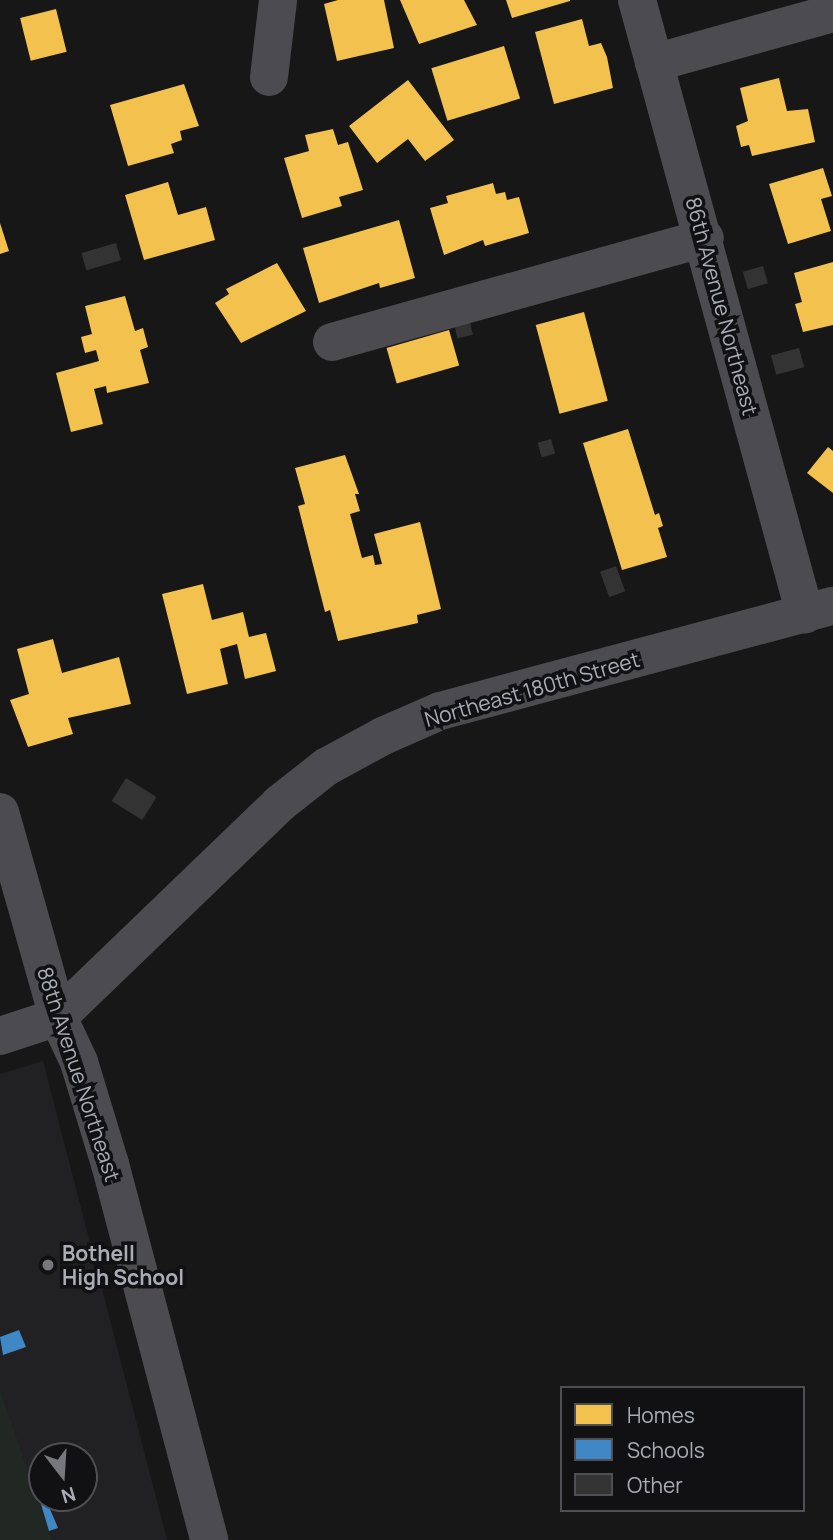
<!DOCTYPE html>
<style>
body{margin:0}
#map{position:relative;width:833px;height:1540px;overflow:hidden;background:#171717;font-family:Manrope,sans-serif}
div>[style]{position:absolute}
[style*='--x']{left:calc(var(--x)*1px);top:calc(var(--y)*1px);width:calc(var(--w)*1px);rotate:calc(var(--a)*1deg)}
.built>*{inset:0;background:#212123}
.green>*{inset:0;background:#212722}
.homes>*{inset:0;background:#f2c14e;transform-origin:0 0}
.schools>*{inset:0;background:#3f88c5}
.building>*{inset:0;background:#333334;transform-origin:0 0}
.minor>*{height:38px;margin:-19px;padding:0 19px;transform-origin:19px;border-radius:19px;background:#4c4c50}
.dots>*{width:19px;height:19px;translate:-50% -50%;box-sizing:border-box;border:4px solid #111113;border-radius:50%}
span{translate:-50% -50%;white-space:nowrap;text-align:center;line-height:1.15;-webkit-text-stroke:7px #111113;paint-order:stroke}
.street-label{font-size:21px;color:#aaadb6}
.poi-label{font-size:21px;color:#aaadb6;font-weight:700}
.left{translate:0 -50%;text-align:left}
.legend{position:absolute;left:560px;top:1386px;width:245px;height:126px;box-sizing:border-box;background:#111113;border:2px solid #4e4f54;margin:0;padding:9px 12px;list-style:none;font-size:21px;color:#aaadb6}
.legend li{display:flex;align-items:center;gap:14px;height:35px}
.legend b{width:35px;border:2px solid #4e4f54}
.north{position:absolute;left:28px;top:1442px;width:70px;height:70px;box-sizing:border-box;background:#111113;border:2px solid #4e4f54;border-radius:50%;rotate:163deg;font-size:19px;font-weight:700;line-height:28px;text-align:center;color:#aaadb6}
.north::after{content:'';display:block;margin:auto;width:24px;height:32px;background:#77787e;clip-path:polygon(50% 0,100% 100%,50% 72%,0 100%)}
</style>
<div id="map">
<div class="built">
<div style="clip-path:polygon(evenodd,43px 1061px,167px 1540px,0 1540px,0 1074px,43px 1061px,42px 1456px,84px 1456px,84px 1498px,42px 1498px,42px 1456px)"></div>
</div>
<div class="green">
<div style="clip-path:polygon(0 1390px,52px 1540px,0 1540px)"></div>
</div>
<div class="homes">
<div style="clip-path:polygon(338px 0,384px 0,394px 48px,337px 61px,324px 4px)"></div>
<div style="clip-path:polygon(400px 0,464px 0,477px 25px,419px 44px)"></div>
<div style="clip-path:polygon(506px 0,570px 0,570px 1px,512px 18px)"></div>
<div style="left:56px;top:9px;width:44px;height:37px;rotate:76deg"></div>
<div style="clip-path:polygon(582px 19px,589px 46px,601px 43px,607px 57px,613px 88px,554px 104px,535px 32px)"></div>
<div style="left:504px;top:46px;width:55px;height:76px;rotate:73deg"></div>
<div style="clip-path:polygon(779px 78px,787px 111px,808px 109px,815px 142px,752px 156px,749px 145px,741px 147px,736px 126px,748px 121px,740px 88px)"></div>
<div style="clip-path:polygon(408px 80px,454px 140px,425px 161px,408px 139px,377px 163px,349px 126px)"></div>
<div style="clip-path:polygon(184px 84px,199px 126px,180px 131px,182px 140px,171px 144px,174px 153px,128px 166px,110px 105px)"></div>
<div style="clip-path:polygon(333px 129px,338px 145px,348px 142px,363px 190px,339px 197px,342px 206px,302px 218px,284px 158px,309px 151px,305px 135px)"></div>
<div style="clip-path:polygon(823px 168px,832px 196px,821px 199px,831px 231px,788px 244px,769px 184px)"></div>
<div style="clip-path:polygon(168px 182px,178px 215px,206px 207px,215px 240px,144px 260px,125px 195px)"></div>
<div style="clip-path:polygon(493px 183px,496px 194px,505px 192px,507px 200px,519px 197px,529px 233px,485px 246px,483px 240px,444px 255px,430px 208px,448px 203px,446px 196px)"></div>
<div style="clip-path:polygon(399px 220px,415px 278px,380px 288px,379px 283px,319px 303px,303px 248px)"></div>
<div style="clip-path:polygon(0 223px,9px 251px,0 254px)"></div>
<div style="clip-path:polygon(833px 262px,833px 325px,803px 332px,795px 304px,802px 302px,794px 273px)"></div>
<div style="clip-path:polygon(277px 263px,306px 311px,241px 343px,215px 303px,229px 294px,226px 289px)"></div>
<div style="clip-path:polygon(125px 296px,135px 331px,143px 328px,148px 347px,140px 350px,149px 383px,107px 393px,106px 386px,94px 389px,103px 424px,71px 432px,56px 373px,99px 361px,96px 350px,85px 353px,81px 337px,92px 334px,85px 306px)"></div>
<div style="left:584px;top:312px;width:92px;height:50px;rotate:75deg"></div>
<div style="left:449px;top:330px;width:37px;height:65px;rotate:74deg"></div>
<div style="clip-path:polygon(628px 429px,655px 515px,659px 513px,663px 526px,658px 528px,667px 557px,622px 570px,583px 443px)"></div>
<div style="clip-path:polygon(828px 447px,833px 451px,833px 493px,807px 473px)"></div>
<div style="clip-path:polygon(345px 455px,359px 494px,355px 494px,360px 511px,350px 514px,362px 558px,373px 555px,375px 565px,382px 564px,374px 534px,420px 522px,441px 609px,417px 615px,418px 623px,338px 641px,330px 610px,325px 612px,298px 506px,305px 504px,295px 468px)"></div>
<div style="clip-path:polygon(203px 584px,212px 620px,243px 612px,249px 637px,266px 633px,276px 671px,245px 679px,237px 644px,220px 649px,228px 684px,187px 694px,162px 594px)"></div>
<div style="clip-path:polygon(53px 639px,62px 673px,119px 657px,131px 704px,68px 718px,73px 734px,28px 747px,10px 700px,29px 694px,17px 649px)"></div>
</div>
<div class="schools">
<div style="clip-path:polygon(19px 1330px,26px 1347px,3px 1355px,0 1337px)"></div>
<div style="clip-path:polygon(42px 1490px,58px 1528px,49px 1531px,37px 1491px)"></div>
</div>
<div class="building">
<div style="left:116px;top:243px;width:18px;height:36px;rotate:74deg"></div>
<div style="left:763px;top:266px;width:18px;height:21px;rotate:74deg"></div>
<div style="left:470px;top:322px;width:13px;height:16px;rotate:77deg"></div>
<div style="left:799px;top:348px;width:20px;height:29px;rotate:75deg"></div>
<div style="left:551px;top:439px;width:15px;height:14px;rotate:74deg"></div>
<div style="left:616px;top:566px;width:27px;height:17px;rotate:70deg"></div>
<div style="left:126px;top:778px;width:36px;height:27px;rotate:32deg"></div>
</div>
<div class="minor">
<div style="--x:637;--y:0;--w:637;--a:74.7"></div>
<div style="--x:654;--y:63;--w:186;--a:-15.6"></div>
<div style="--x:269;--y:77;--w:78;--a:-83.3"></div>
<div style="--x:332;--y:342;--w:387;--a:-15.6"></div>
<div style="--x:0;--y:812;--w:213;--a:74.2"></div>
<div style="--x:58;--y:1017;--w:50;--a:65"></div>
<div style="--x:79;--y:1062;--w:107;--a:73.1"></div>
<div style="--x:110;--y:1164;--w:389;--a:75.2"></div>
<div style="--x:0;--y:1036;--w:61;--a:-18.1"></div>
<div style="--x:58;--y:1017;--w:307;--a:-43.9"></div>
<div style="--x:279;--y:804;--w:60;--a:-38.2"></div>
<div style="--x:326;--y:767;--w:65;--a:-28.5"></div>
<div style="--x:383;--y:736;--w:62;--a:-23.7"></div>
<div style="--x:440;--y:711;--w:407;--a:-15"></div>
</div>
<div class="dots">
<div style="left:48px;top:1265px;background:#77787e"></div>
</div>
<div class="street-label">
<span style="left:722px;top:306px;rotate:75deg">86th Avenue Northeast</span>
<span style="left:532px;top:689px;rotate:-16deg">Northeast 180th Street</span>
<span style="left:79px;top:1074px;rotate:72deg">88th Avenue Northeast</span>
</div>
<div class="poi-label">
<span class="left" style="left:62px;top:1265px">Bothell<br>High School</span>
</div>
<ul class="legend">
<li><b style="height:19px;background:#f2c14e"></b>Homes</li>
<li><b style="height:19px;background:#3f88c5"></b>Schools</li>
<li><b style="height:19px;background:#333334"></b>Other</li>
</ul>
<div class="north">N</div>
</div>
